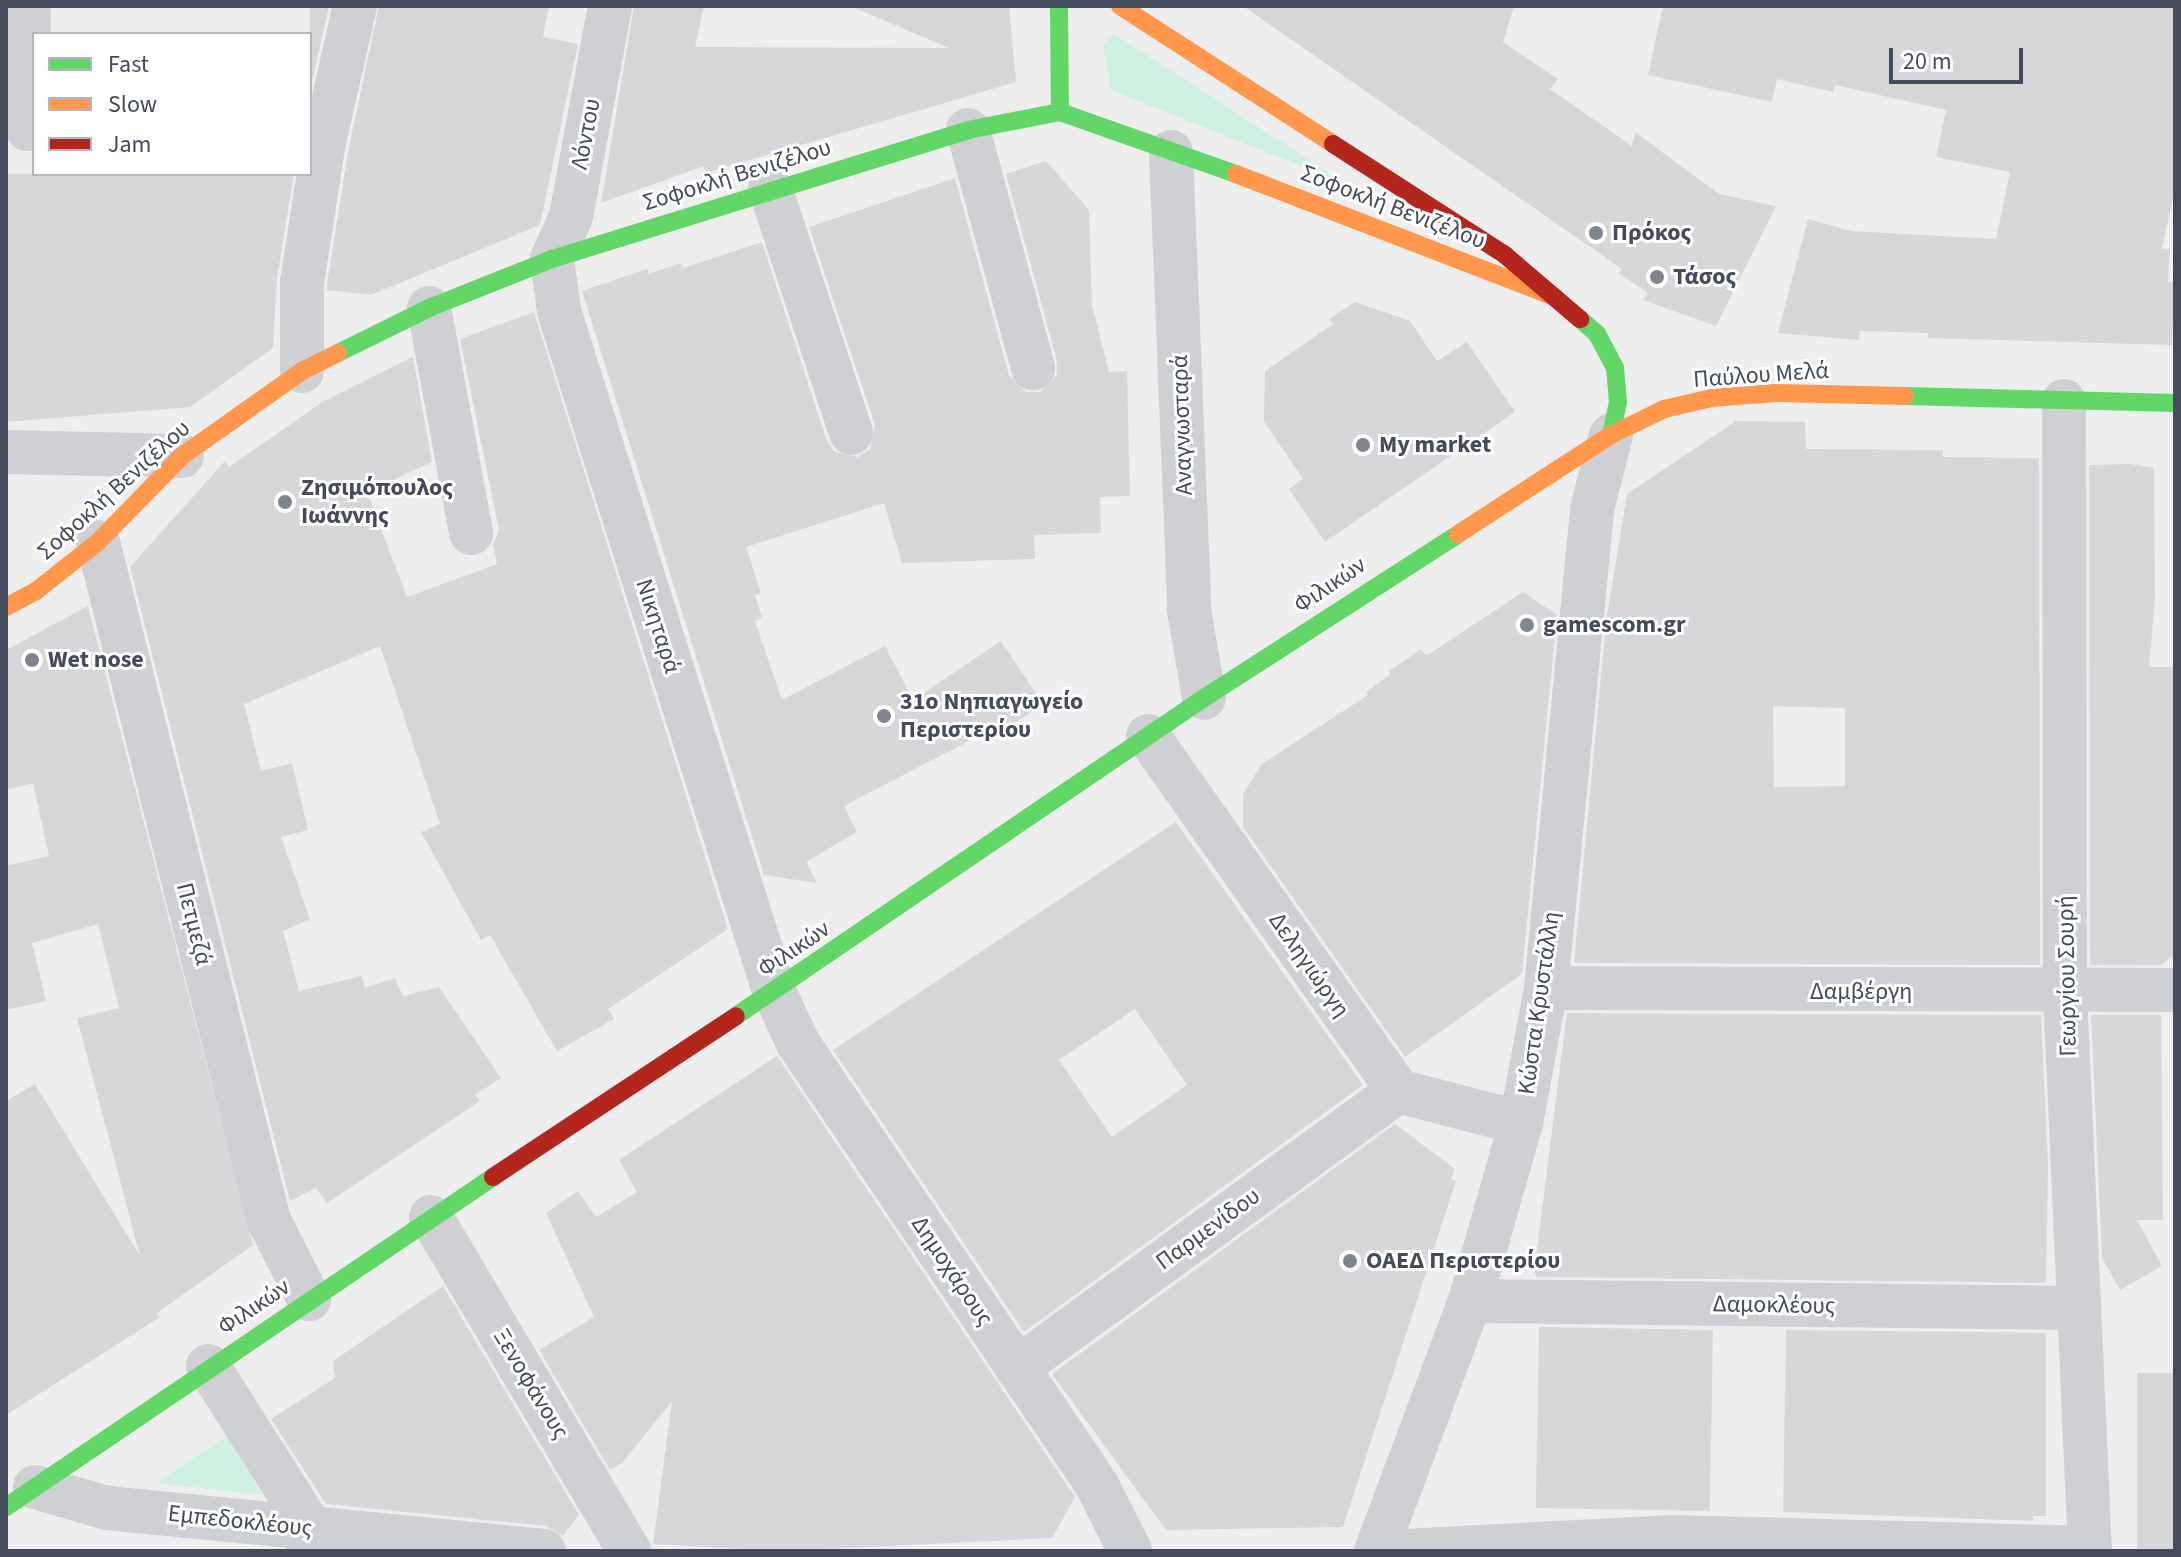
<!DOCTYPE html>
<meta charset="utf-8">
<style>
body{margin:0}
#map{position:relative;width:2181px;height:1557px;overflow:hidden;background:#efeeee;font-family:"Source Sans 3",sans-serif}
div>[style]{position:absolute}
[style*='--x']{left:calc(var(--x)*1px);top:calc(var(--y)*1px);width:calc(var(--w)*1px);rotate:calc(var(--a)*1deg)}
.green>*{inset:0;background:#cff1e2}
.building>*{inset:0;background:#d7d7da;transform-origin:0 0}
.street>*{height:44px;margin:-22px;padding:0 22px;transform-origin:22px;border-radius:22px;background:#ced0d4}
.fast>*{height:18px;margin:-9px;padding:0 9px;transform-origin:9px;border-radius:9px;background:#63d668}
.slow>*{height:18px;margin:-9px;padding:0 9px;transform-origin:9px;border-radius:9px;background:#ff974d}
.jam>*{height:18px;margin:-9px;padding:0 9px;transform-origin:9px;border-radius:9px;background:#b3261e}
.dots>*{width:22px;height:22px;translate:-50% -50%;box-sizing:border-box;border:4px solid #fff;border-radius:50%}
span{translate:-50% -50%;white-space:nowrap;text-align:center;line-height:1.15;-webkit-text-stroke:6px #fff;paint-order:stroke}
.street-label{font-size:24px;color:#434c5c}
.poi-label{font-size:24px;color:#434c5c;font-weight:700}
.left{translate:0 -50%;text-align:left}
.frame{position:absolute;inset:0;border:8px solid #434c5c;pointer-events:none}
.legend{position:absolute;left:32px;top:32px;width:280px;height:144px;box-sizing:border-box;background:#fff;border:2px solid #b4b7be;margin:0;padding:10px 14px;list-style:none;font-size:24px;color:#434c5c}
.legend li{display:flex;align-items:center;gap:16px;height:40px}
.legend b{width:40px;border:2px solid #b4b7be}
.scale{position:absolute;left:1889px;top:48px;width:134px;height:36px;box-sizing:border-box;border:4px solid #434c5c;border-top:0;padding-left:10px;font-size:24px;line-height:28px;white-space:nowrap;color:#434c5c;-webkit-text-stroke:6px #fff;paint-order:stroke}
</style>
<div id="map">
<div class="green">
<div style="clip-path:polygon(1114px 34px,1328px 172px,1331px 178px,1111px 90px,1103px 44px)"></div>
<div style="clip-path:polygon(227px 1436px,262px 1495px,157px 1483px)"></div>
</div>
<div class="building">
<div style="clip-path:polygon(310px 6px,329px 6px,310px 91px)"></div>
<div style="clip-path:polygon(379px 6px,549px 6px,543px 37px,578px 44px,540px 225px,371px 295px,327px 290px,327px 284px,349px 147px)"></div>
<div style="clip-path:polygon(634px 6px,704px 6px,695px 47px,949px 48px,850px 6px,1009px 6px,1016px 82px,706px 173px,704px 166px,601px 203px)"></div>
<div style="clip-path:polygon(1243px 6px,1514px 6px,1503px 42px,1558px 79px,1550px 89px,1632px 146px,1635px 132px,1719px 194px,1776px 206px,1716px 326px,1643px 300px,1648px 293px,1619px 273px,1622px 269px)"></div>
<div style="clip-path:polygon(1663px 6px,2175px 6px,2175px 187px,2162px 249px,2170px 249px,2168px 282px,2174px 282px,2172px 345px,1928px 338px,1928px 333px,1860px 331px,1859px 340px,1778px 333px,1808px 219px,1851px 231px,1996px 239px,2010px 172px,1936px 157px,1946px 110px,1835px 85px,1833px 92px,1777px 79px,1772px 102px,1648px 75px)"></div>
<div style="clip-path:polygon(1046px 161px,1089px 210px,1092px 305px,1109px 372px,1127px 371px,1130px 496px,1100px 497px,1101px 533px,1034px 535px,1035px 559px,902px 563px,884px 503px,746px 547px,761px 593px,755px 595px,762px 618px,755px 621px,782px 700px,885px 646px,913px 700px,1001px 641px,1043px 704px,993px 738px,988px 731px,844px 806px,857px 832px,806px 862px,817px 883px,764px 875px,582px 291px,647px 269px,649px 274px,681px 263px,683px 268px,762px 242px,827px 441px,835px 452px,858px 457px,870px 449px,875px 425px,809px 227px,955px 178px,1009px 375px,1026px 392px,1040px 392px,1057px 375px,1057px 361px,1006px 174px)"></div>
<div style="clip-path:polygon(6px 174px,294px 174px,277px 278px,273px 348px,190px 407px,6px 422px)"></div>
<div style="clip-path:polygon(1355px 302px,1410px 321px,1437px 361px,1467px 342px,1515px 412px,1325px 542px,1289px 489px,1303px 479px,1264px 421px,1265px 371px,1333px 324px,1329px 319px)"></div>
<div style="clip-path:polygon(534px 312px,728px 929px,608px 1009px,614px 1019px,557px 1051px,490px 935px,481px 940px,421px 832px,440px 824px,380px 646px,244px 704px,261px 771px,292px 763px,308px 830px,281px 837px,310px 919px,283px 931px,299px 991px,362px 976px,365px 988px,395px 978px,403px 996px,439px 987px,501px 1078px,475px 1095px,480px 1101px,327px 1203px,316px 1188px,290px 1201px,130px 567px,225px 461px,229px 467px,324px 401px,413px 357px,432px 462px,367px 492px,407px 597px,497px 564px,493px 544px,499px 530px,460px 339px)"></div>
<div style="clip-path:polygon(evenodd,1736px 421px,1805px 422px,1806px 449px,1943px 450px,1943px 457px,2039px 458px,2040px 965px,1574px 963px,1606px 622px,1627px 494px,1736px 421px,1773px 706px,1845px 708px,1845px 786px,1774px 787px,1773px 706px)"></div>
<div style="clip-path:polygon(2131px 464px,2154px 468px,2155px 598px,2149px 667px,2175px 667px,2175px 955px,2161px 965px,2090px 965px,2089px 465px)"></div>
<div style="clip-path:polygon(1523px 592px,1557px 615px,1522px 974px,1405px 1057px,1243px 827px,1243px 794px,1262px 764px,1368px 695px,1366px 692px,1391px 674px,1389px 671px,1421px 649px,1426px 656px)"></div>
<div style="clip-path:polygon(88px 606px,253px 1245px,157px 1313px,160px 1317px,6px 1415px,6px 1101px,35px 1084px,140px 1256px,77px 1018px,119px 1008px,98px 924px,32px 943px,46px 1001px,6px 1010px,6px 866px,49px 856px,33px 783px,6px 790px,6px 650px)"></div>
<div style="clip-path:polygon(evenodd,1176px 822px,1363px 1085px,1024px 1332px,833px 1050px,1176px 822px,1135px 1009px,1187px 1085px,1112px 1137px,1059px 1060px,1135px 1009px)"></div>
<div style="clip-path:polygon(1567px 1013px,2041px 1015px,2048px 1164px,2046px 1283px,1537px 1277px,1534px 1272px)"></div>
<div style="clip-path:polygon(2091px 1015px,2161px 1015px,2163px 1220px,2137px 1220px,2162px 1266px,2120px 1290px,2102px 1258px)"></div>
<div style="clip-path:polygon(777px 1056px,1075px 1497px,1052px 1538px,785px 1551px,653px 1544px,672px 1401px,622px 1463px,610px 1470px,539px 1350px,594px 1317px,546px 1213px,578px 1191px,596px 1217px,637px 1192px,619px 1160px)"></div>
<div style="clip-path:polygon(1395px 1124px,1455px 1169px,1451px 1179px,1456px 1181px,1343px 1527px,1166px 1530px,1052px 1374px)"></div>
<div style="clip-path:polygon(443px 1286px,579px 1515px,563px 1536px,546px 1526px,326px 1504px,271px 1419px,335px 1378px,333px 1361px)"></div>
<div style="left:1539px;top:1327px;width:174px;height:181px;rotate:1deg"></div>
<div style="clip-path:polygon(1786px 1330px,2046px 1333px,2046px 1516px,2033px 1516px,2033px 1521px,1783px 1512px)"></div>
<div style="left:2137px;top:1373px;width:38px;height:178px"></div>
</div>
<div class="street">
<div style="--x:610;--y:6;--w:214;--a:100.5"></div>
<div style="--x:571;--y:216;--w:47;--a:113.8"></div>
<div style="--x:552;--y:259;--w:52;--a:82.3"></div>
<div style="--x:559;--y:311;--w:713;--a:72.45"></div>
<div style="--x:774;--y:991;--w:57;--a:65.2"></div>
<div style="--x:798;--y:1043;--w:534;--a:55.92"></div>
<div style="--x:1097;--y:1485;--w:74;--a:63.4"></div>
<div style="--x:27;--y:129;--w:123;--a:-89.1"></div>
<div style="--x:968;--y:130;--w:247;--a:74.7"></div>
<div style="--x:1171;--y:152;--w:458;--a:87.7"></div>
<div style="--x:1189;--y:610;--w:89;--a:80.3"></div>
<div style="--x:770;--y:188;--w:258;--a:71.7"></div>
<div style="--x:429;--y:308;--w:229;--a:79.4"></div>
<div style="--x:302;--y:371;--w:89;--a:-90"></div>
<div style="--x:302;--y:282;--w:142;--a:-81.1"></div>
<div style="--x:324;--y:142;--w:139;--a:-77.2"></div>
<div style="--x:2064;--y:401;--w:591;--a:89.9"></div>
<div style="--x:2065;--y:992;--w:560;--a:87.44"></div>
<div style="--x:6;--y:452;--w:176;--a:1.3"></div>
<div style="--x:98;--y:542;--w:700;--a:75.86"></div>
<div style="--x:269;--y:1221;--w:88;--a:62.9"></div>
<div style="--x:1148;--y:736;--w:434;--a:54.8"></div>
<div style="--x:1398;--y:1091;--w:127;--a:14.6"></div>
<div style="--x:1546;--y:988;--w:629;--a:0.18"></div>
<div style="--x:431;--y:1217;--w:388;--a:59.3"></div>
<div style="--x:1470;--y:1301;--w:609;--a:0.66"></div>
<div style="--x:208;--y:1366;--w:192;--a:57.6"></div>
<div style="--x:311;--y:1528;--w:21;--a:98"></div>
<div style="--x:1017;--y:1368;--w:471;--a:-36"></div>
<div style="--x:35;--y:1487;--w:75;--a:16.3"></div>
<div style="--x:107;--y:1508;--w:439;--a:5.6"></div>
<div style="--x:1376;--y:1551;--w:267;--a:-69.4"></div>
<div style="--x:1470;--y:1301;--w:185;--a:-74"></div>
<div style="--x:1521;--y:1123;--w:137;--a:-79.5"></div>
<div style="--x:1546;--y:988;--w:481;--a:-84.5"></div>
<div style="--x:1592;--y:509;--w:76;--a:-75.6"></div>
<div style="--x:1404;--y:1551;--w:268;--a:-3"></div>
<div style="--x:1672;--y:1537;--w:418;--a:1.5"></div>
</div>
<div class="fast">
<div style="--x:1059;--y:6;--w:106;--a:89.5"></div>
<div style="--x:1580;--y:319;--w:23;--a:41"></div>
<div style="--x:1597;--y:334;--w:38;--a:62"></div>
<div style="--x:1615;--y:368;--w:34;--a:85"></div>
<div style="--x:1618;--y:402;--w:34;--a:102"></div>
<div style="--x:338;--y:353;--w:102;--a:-26.3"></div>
<div style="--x:429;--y:308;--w:132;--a:-21.7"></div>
<div style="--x:552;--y:259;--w:436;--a:-17.2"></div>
<div style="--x:968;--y:130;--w:94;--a:-11.1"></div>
<div style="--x:1060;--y:112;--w:187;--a:19.4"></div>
<div style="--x:1905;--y:396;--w:270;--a:1.5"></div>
<div style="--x:736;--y:1016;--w:566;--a:-34.2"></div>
<div style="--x:1204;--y:698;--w:302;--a:-32.8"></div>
<div style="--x:6;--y:1507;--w:588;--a:-34.12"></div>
</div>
<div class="slow">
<div style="--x:1120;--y:6;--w:254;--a:32.9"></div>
<div style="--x:1236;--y:174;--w:342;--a:21.1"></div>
<div style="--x:1458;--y:534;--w:182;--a:-32.9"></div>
<div style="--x:1611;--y:435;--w:59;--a:-26.1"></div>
<div style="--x:1664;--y:409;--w:49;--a:-12.9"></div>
<div style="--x:1712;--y:398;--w:64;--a:-4.5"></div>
<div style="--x:1776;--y:393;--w:129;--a:1.3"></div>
<div style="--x:6;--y:607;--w:34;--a:-28"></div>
<div style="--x:36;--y:591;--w:79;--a:-38.3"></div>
<div style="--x:98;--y:542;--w:120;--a:-45.7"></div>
<div style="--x:182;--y:456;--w:147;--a:-35.3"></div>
<div style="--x:302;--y:371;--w:40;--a:-26.6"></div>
</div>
<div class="jam">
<div style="--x:1333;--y:144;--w:205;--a:32.8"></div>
<div style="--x:1505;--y:255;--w:99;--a:40.5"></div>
<div style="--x:493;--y:1177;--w:291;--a:-33.5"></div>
</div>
<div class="dots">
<div style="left:1596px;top:233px;background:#7f858f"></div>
<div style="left:1657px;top:277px;background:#7f858f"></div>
<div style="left:1363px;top:445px;background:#7f858f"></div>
<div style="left:285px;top:502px;background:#7f858f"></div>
<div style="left:1527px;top:625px;background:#7f858f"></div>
<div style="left:32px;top:660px;background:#7f858f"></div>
<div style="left:884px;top:716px;background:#7f858f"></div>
<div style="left:1350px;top:1261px;background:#7f858f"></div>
</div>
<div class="street-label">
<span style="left:586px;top:134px;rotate:-79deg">Λόντου</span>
<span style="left:737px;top:175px;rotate:-17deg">Σοφοκλή Βενιζέλου</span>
<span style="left:1393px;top:207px;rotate:21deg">Σοφοκλή Βενιζέλου</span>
<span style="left:1761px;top:375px;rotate:-4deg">Παύλου Μελά</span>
<span style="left:1182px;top:425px;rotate:-92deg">Αναγνωσταρά</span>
<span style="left:114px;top:490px;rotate:-42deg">Σοφοκλή Βενιζέλου</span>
<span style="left:1330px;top:585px;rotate:-34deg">Φιλικών</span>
<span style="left:658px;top:626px;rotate:72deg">Νικηταρά</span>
<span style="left:194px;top:924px;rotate:76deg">Πετμεζά</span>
<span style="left:794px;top:949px;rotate:-34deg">Φιλικών</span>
<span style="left:1309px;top:965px;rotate:55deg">Δεληγιώργη</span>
<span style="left:2067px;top:976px;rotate:-91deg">Γεωργίου Σουρή</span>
<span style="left:1861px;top:992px">Δαμβέργη</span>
<span style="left:1539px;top:1003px;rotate:-82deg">Κώστα Κρυστάλλη</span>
<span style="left:1208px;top:1229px;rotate:-36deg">Παρμενίδου</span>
<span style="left:952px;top:1271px;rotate:56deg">Δημοχάρους</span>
<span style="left:1774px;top:1305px;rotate:1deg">Δαμοκλέους</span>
<span style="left:254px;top:1307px;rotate:-34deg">Φιλικών</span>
<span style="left:531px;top:1384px;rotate:59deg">Ξενοφάνους</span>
<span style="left:240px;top:1521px;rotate:6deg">Εμπεδοκλέους</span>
</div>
<div class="poi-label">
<span class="left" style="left:1612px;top:233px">Πρόκος</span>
<span class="left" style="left:1673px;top:277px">Τάσος</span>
<span class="left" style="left:1379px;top:445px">My market</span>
<span class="left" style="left:301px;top:502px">Ζησιμόπουλος<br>Ιωάννης</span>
<span class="left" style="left:1543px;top:625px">gamescom.gr</span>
<span class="left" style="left:48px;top:660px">Wet nose</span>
<span class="left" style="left:900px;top:716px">31ο Νηπιαγωγείο<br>Περιστερίου</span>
<span class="left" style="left:1366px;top:1261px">ΟΑΕΔ Περιστερίου</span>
</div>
<div class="frame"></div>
<ul class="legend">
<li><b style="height:10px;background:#63d668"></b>Fast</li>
<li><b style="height:10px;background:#ff974d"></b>Slow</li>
<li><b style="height:10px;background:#b3261e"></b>Jam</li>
</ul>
<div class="scale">20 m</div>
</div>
